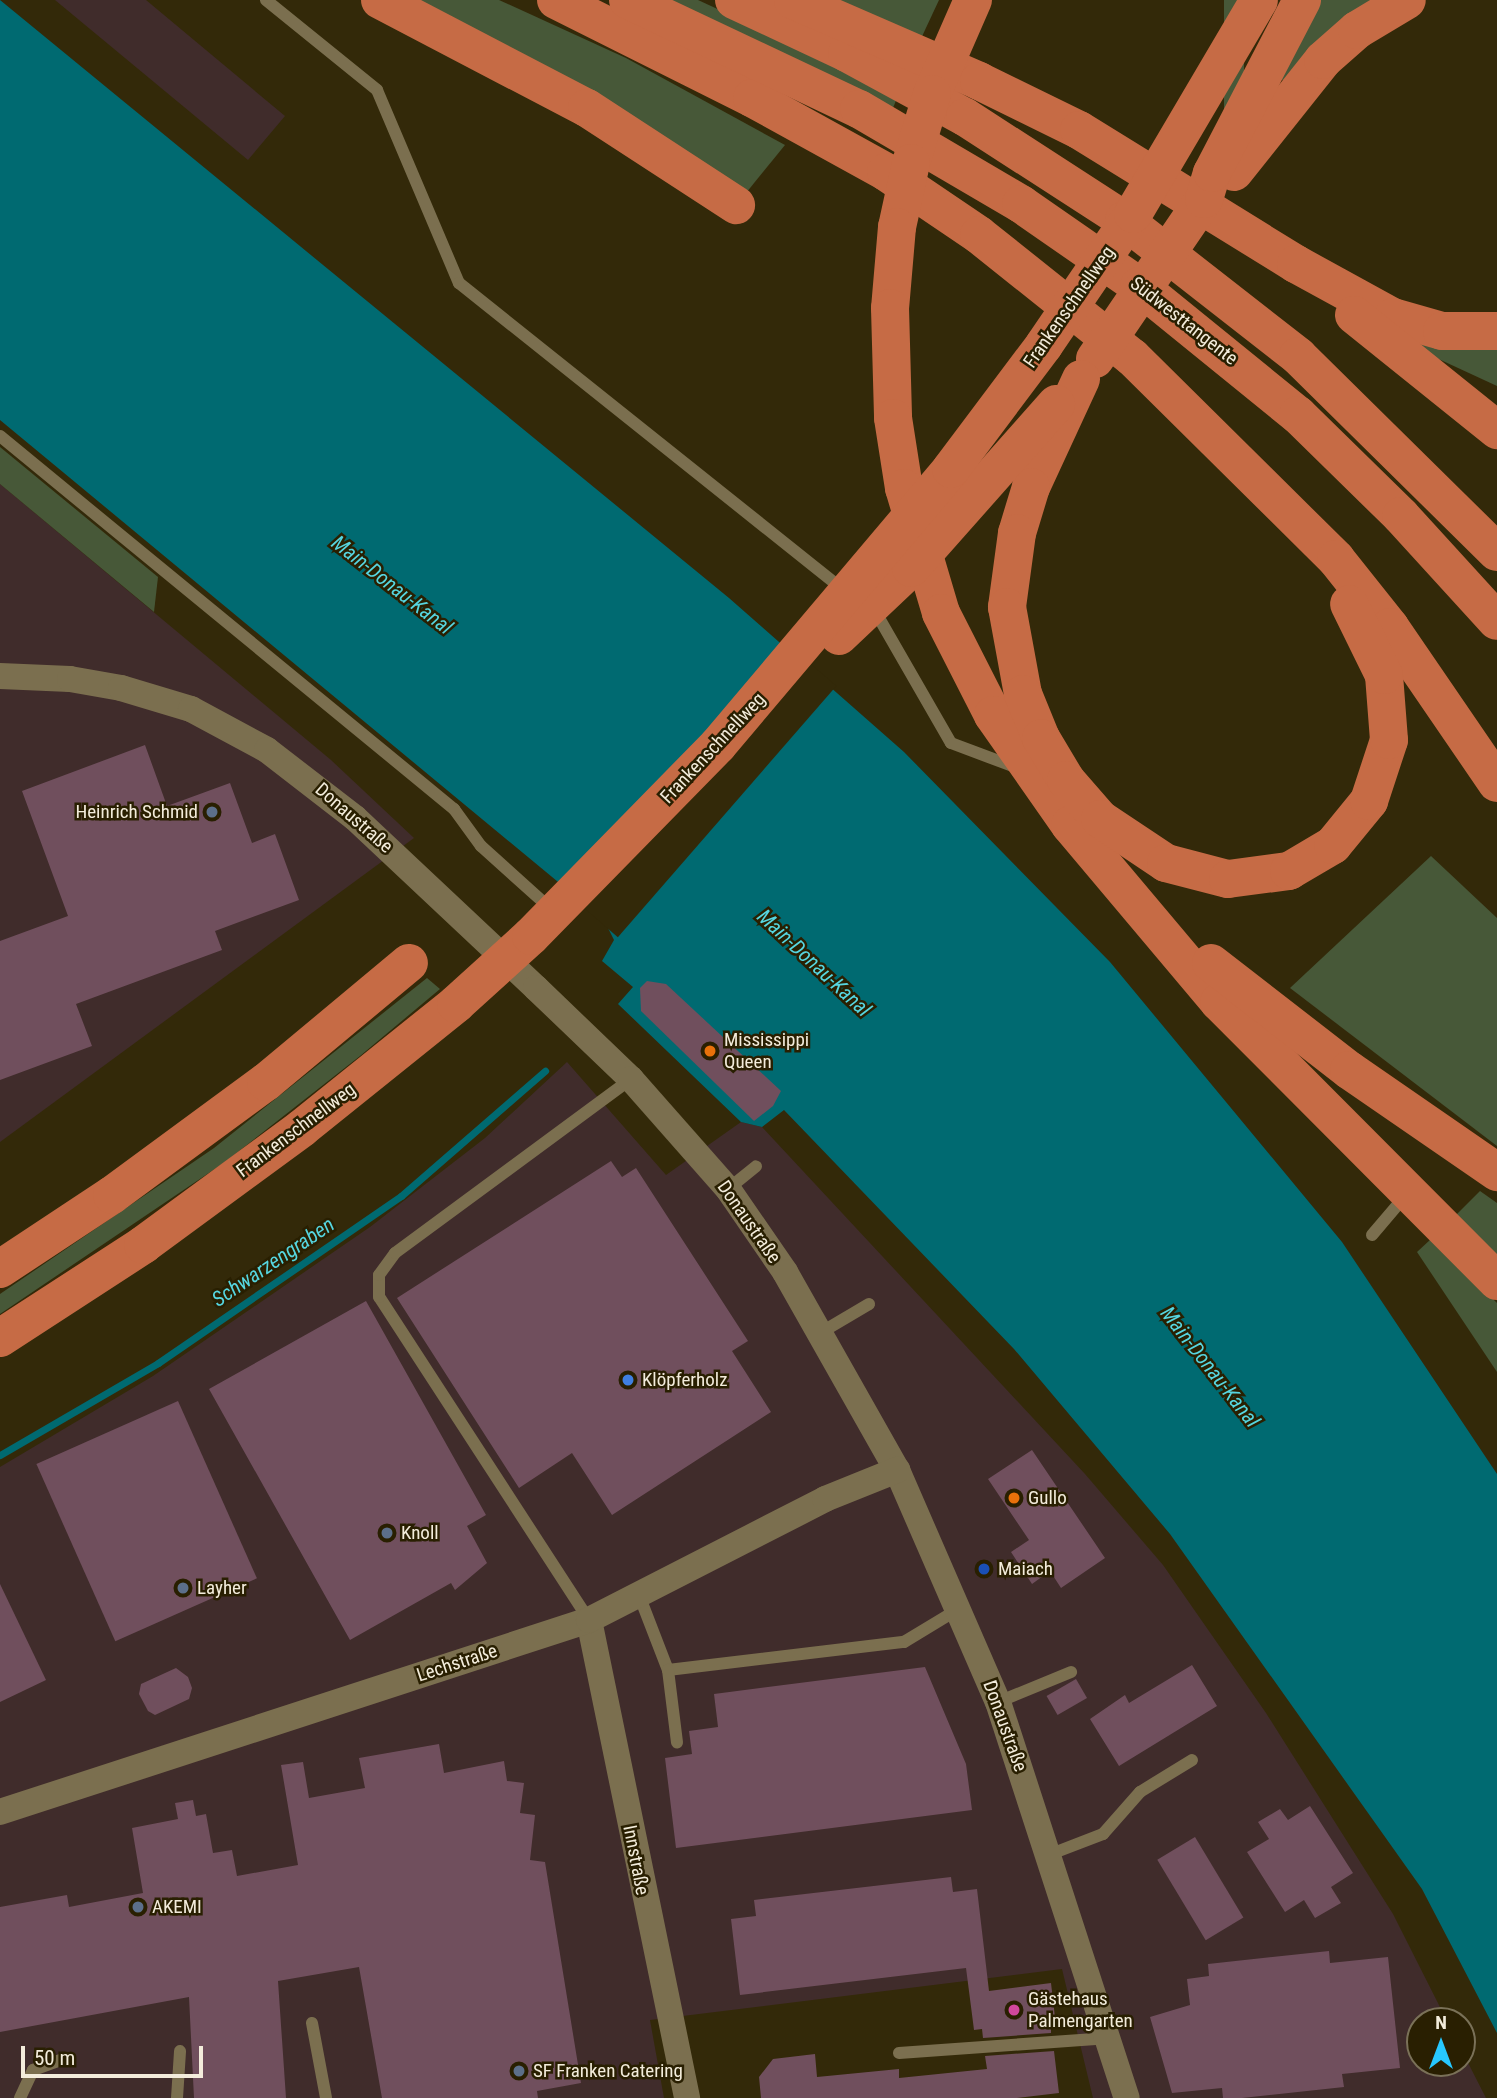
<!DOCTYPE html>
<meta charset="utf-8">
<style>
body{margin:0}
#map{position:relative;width:1497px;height:2098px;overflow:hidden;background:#332909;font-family:"Roboto Condensed",sans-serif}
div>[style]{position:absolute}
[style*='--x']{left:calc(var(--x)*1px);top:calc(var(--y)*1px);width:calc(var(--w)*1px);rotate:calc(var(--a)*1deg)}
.industrial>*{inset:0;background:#402c2b}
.green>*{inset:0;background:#475838;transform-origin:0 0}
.water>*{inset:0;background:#006a71}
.pier>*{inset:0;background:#332909;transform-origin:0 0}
.stream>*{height:7px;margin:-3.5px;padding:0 3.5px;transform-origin:3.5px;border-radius:3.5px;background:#006a71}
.building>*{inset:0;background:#704f5d;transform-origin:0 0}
.lane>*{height:12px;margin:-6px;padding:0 6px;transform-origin:6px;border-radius:6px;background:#7b6f4f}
.street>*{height:26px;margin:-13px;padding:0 13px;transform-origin:13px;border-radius:13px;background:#7b6f4f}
.highway>*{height:38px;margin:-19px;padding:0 19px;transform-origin:19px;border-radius:19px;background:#c66b45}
.dots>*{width:19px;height:19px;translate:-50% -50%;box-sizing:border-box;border:4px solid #291f01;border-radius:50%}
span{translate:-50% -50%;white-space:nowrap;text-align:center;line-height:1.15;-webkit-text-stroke:5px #291f01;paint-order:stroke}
.street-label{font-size:19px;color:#f3ecdb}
.poi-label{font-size:19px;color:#f3ecdb}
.right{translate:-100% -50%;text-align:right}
.left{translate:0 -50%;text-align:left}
.water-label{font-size:21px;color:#56d6e0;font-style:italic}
.north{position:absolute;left:1406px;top:2007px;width:70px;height:70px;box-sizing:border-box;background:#291f01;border:2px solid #7a7158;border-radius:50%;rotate:0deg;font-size:19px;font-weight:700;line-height:28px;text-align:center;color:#f3ecdb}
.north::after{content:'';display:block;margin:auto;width:24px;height:32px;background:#27c8ff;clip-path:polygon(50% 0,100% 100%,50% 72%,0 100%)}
.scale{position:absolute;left:21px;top:2046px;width:182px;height:32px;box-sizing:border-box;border:4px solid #f3ecdb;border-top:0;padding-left:9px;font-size:21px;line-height:24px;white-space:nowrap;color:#f3ecdb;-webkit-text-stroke:5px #291f01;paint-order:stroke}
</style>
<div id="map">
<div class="industrial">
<div style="clip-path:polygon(55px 0,146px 0,285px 116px,248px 160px)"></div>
<div style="clip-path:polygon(0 484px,331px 760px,414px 838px,0 1142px)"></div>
<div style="clip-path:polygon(567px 1062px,666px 1175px,741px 1122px,762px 1127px,1085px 1474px,1163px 1565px,1266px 1713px,1393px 1914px,1447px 2021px,1420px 2021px,1420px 2063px,1462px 2063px,1462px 2051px,1486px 2098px,1093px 2098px,1062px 1969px,650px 2020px,664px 2098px,0 2098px,0 1467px,153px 1376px,370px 1227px,485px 1138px)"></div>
</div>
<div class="green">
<div style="clip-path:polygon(405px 0,499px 0,626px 58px,785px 145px,746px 193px)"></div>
<div style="clip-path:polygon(657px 0,698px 0,789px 42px,897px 98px,891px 113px)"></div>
<div style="clip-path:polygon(815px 0,939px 0,918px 45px)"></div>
<div style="left:1224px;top:0;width:20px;height:156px"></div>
<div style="clip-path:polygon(1316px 0,1381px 0,1290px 83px,1277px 78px)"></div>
<div style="clip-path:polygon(1404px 343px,1497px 343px,1497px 386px)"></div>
<div style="clip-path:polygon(0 447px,158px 577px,154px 612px,0 484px)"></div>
<div style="clip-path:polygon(1431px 856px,1497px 918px,1497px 1146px,1290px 988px)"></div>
<div style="clip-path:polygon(427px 978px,440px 989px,360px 1056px,225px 1162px,0 1314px,0 1294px,214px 1148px)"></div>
<div style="clip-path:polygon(1480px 1191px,1497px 1203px,1497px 1263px,1452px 1219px)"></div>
<div style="clip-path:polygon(1431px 1239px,1497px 1303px,1497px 1372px,1417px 1252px)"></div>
</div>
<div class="water">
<div style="clip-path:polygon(0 0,729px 598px,904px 752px,1110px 962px,1342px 1242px,1497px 1474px,1497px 2033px,1422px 1889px,1170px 1534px,1014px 1349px,784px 1110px,762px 1127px,741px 1122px,618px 1004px,633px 987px,602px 961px,614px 940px,604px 920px,0 420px)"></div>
</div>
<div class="pier">
<div style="left:788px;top:644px;width:64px;height:333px;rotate:41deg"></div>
</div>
<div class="stream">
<div style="--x:0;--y:1455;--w:183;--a:-30.2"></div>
<div style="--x:158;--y:1363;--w:295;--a:-34.5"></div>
<div style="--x:401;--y:1196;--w:191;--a:-41"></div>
</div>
<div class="building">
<div style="clip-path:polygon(145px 745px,167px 806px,230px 783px,252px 843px,275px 834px,299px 900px,215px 931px,222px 950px,76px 1004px,92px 1046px,0 1080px,0 941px,68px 916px,22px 791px)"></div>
<div style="clip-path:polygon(647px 981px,666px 984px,781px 1091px,773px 1106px,754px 1121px,641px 1011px,640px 988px)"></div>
<div style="clip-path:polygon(611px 1161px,622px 1177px,636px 1168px,748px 1341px,732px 1351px,771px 1412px,612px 1515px,572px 1453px,519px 1488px,397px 1298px)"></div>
<div style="clip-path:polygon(366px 1301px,486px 1515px,467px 1526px,487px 1563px,455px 1590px,451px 1583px,350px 1640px,209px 1389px)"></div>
<div style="left:178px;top:1401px;width:194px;height:155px;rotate:66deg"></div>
<div style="clip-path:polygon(1032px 1450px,1105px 1558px,1061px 1588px,1050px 1571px,1032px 1584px,1011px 1552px,1029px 1540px,988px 1479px)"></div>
<div style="clip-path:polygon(0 1584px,46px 1680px,0 1702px)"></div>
<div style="clip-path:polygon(1192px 1665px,1217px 1706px,1119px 1766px,1090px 1719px,1125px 1695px,1129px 1703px)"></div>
<div style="clip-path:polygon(925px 1667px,966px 1764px,972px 1810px,676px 1848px,665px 1758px,692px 1754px,689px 1731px,718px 1727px,714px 1694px)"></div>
<div style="clip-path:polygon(176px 1668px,188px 1677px,192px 1688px,189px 1699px,155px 1715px,148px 1711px,139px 1694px,141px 1684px)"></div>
<div style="left:1076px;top:1679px;width:22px;height:34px;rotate:60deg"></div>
<div style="clip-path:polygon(439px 1744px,444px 1773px,504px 1761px,507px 1781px,524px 1783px,520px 1813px,535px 1815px,530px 1860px,545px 1862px,581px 2083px,537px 2091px,538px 2098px,382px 2098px,359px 1967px,278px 1981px,286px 2098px,194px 2098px,189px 1997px,0 2032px,0 1907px,67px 1895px,69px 1907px,143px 1893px,132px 1828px,178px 1819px,175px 1803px,193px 1800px,196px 1816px,206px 1814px,213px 1853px,232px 1850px,237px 1876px,298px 1865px,281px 1765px,303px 1762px,309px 1798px,365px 1788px,359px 1758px)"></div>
<div style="clip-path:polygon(1310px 1806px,1353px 1873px,1331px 1887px,1341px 1903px,1315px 1918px,1304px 1900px,1285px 1912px,1247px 1852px,1269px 1839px,1258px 1822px,1280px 1809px,1288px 1820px)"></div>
<div style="left:1195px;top:1837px;width:94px;height:44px;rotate:59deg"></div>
<div style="clip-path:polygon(951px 1877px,953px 1892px,977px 1889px,989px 1991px,1051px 1983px,1056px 2026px,1051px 2027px,1051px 2033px,983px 2038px,982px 2029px,974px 2030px,966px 1968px,740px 1995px,731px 1919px,756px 1916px,754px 1900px)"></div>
<div style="clip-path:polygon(1329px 1951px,1330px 1963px,1388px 1957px,1400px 2068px,1342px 2074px,1344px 2087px,1242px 2098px,1223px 2098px,1222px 2088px,1172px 2093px,1150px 2017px,1190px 2005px,1187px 1979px,1209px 1976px,1208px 1964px)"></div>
<div style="clip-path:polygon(1054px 2051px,1059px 2093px,1017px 2098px,761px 2098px,759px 2077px,773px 2059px,815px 2054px,817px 2077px,899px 2069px,899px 2078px,987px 2069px,985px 2056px)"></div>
</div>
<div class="lane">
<div style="--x:266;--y:0;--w:143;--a:39"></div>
<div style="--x:377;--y:90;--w:210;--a:67"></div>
<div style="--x:459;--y:283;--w:491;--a:38.6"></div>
<div style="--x:0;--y:436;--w:588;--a:39.41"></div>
<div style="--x:454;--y:809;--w:46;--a:53.9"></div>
<div style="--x:481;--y:846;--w:94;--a:42"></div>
<div style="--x:871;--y:611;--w:11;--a:41"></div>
<div style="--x:879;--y:618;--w:144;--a:60.1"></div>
<div style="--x:951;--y:743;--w:72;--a:20.5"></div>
<div style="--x:728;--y:1189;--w:36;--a:-39"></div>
<div style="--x:1372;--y:1235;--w:52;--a:-49.6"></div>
<div style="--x:820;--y:1333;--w:57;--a:-30.6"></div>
<div style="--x:639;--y:1595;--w:80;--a:68.9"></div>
<div style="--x:668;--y:1670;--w:238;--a:-6.8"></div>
<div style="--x:904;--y:1642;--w:62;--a:-31.1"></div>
<div style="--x:589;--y:1620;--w:385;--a:-123"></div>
<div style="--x:379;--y:1297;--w:22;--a:-90"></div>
<div style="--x:379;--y:1275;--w:27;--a:-54"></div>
<div style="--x:395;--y:1253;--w:293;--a:-36.4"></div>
<div style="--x:668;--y:1670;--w:73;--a:82.9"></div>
<div style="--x:998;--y:1702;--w:79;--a:-22.3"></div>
<div style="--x:1051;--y:1854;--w:56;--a:-21"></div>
<div style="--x:1103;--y:1834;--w:56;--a:-48.6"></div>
<div style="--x:1140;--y:1792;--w:61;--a:-31.6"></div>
<div style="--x:312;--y:2023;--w:76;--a:79.4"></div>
<div style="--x:899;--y:2053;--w:211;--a:-4.1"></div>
<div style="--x:20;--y:2098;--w:31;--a:-65"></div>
<div style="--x:33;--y:2070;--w:30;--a:-20"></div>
<div style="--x:177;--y:2098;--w:47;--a:-86.3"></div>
</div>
<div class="street">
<div style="--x:0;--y:676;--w:70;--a:2.5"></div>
<div style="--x:70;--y:679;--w:52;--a:10"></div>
<div style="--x:121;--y:688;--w:73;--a:16.7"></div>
<div style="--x:191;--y:709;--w:86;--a:28.3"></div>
<div style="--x:267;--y:750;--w:111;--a:37.7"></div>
<div style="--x:355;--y:818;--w:248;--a:43.2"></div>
<div style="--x:536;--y:988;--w:132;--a:43.8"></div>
<div style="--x:631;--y:1079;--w:147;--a:48.6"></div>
<div style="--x:728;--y:1189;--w:101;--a:55.5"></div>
<div style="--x:785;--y:1272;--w:227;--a:60.5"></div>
<div style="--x:897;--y:1470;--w:253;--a:66.5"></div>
<div style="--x:998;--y:1702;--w:416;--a:72"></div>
<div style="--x:589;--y:1620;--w:488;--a:78.4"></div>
<div style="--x:0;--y:1812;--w:620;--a:-18.05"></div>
<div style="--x:589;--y:1620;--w:265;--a:-27.1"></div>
<div style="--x:825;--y:1499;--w:78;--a:-21.9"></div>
</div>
<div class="highway">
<div style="--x:380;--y:0;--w:233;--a:27.6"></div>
<div style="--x:587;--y:108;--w:178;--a:33.1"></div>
<div style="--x:556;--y:0;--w:219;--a:26.6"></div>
<div style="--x:752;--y:98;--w:153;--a:28.9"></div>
<div style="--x:886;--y:172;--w:112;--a:34.1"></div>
<div style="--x:979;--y:235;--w:196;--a:38.6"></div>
<div style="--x:1132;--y:357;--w:287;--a:44.7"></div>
<div style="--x:1336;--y:559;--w:87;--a:51.5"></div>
<div style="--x:1390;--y:627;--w:189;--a:55.6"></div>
<div style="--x:628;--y:0;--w:255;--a:25.3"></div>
<div style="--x:859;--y:109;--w:188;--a:30.4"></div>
<div style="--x:1021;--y:204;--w:144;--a:34.8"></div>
<div style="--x:1139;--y:286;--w:205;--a:39.1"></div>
<div style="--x:1298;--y:415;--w:144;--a:44.4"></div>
<div style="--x:1401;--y:516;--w:142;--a:47.6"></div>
<div style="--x:734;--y:0;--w:125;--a:25.1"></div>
<div style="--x:847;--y:53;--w:134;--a:28.5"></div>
<div style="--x:965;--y:117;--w:189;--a:32.9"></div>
<div style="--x:1124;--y:220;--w:221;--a:38"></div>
<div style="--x:1298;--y:356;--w:279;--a:44.6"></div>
<div style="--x:793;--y:0;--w:203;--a:23.5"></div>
<div style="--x:979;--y:81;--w:111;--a:26.1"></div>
<div style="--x:1079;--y:130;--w:255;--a:31.7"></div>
<div style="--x:1296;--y:264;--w:111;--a:28.7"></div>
<div style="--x:1393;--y:317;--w:51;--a:15.9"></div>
<div style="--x:1442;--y:331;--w:55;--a:0"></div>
<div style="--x:973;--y:0;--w:103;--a:113.6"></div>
<div style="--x:932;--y:94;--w:72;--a:106.9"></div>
<div style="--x:911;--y:163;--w:66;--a:102.3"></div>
<div style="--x:897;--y:227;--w:81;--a:94.9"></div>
<div style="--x:890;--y:308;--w:110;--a:88.4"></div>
<div style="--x:893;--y:418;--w:71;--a:81.1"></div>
<div style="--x:904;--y:488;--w:130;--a:73.5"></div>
<div style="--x:941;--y:613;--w:114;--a:63"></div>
<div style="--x:993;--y:715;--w:134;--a:55"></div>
<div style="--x:1070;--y:825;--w:231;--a:49.9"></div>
<div style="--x:1219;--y:1002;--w:394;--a:45.1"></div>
<div style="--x:1234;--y:172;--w:143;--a:-51.5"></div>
<div style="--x:1323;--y:60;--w:45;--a:-41.4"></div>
<div style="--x:1357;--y:30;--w:58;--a:-31"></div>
<div style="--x:1354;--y:315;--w:184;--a:38.8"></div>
<div style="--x:1095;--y:359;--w:194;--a:-55.7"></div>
<div style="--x:1204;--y:199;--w:27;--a:-73"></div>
<div style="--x:1212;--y:173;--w:195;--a:-62.5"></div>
<div style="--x:1081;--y:379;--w:119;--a:114.8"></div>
<div style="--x:1031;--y:487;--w:48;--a:106.9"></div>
<div style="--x:1017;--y:533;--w:75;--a:97.7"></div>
<div style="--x:1007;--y:607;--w:88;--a:79.6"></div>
<div style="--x:1023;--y:694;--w:48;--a:67.8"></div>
<div style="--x:1041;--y:738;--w:49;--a:59.2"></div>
<div style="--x:1066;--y:780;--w:52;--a:48.9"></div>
<div style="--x:1100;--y:819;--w:79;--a:33.7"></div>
<div style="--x:1166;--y:863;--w:64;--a:14.5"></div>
<div style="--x:1228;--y:879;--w:62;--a:-7.5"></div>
<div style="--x:1289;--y:871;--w:51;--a:-30.6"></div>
<div style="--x:1333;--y:845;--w:57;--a:-50.7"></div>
<div style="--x:1369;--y:801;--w:64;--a:-71.8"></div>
<div style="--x:1389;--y:740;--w:65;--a:-94.4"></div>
<div style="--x:1384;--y:675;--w:79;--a:-116.2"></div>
<div style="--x:839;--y:636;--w:99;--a:-43.4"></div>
<div style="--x:911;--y:568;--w:219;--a:-48.5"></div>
<div style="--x:1211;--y:963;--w:175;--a:37.8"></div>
<div style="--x:1349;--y:1070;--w:180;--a:34.6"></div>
<div style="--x:0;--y:1269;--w:134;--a:-33.5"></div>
<div style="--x:112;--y:1195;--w:191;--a:-36.3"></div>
<div style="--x:266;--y:1082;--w:186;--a:-39.8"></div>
<div style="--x:0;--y:1338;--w:171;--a:-33"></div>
<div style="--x:143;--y:1245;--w:197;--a:-36.3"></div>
<div style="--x:302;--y:1128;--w:198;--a:-38.8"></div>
<div style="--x:456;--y:1004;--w:101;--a:-42.2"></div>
<div style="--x:531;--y:936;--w:267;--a:-45.6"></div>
<div style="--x:718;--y:745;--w:361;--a:-49.8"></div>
<div style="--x:951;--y:469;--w:155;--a:-53.1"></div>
<div style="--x:1044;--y:345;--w:158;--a:-55.8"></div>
<div style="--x:1133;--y:214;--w:248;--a:-59.5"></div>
</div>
<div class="dots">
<div style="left:212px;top:812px;background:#5c6f8a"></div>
<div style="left:710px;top:1051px;background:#e8710a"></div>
<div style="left:628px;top:1380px;background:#3f7fe0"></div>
<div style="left:1014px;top:1498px;background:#e8710a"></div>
<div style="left:387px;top:1533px;background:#5c6f8a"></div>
<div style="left:984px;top:1569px;background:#1a4fb4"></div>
<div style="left:183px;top:1588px;background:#5c6f8a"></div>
<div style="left:138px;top:1907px;background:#5c6f8a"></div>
<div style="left:1014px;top:2010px;background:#d1479c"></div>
<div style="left:519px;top:2071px;background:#5c6f8a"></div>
</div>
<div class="street-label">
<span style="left:1069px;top:307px;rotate:-55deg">Frankenschnellweg</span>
<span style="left:1184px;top:321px;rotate:38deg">Südwesttangente</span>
<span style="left:713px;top:748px;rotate:-47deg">Frankenschnellweg</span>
<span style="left:354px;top:818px;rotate:41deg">Donaustraße</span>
<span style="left:296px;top:1130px;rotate:-37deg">Frankenschnellweg</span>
<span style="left:749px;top:1222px;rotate:55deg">Donaustraße</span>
<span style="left:457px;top:1663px;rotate:-18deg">Lechstraße</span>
<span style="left:1005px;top:1726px;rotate:70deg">Donaustraße</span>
<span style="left:636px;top:1860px;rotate:79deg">Innstraße</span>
</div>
<div class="poi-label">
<span class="right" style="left:198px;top:812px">Heinrich Schmid</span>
<span class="left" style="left:724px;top:1051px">Mississippi<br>Queen</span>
<span class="left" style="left:642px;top:1380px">Klöpferholz</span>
<span class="left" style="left:1028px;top:1498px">Gullo</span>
<span class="left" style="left:401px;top:1533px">Knoll</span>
<span class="left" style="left:998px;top:1569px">Maiach</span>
<span class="left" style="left:197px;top:1588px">Layher</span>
<span class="left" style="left:152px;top:1907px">AKEMI</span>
<span class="left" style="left:1028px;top:2010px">Gästehaus<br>Palmengarten</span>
<span class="left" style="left:533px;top:2071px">SF Franken Catering</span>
</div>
<div class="water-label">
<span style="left:392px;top:585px;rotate:38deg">Main-Donau-Kanal</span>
<span style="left:814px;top:963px;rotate:43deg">Main-Donau-Kanal</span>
<span style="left:273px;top:1262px;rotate:-34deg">Schwarzengraben</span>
<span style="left:1210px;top:1367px;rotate:52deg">Main-Donau-Kanal</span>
</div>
<div class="north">N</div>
<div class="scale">50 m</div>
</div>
